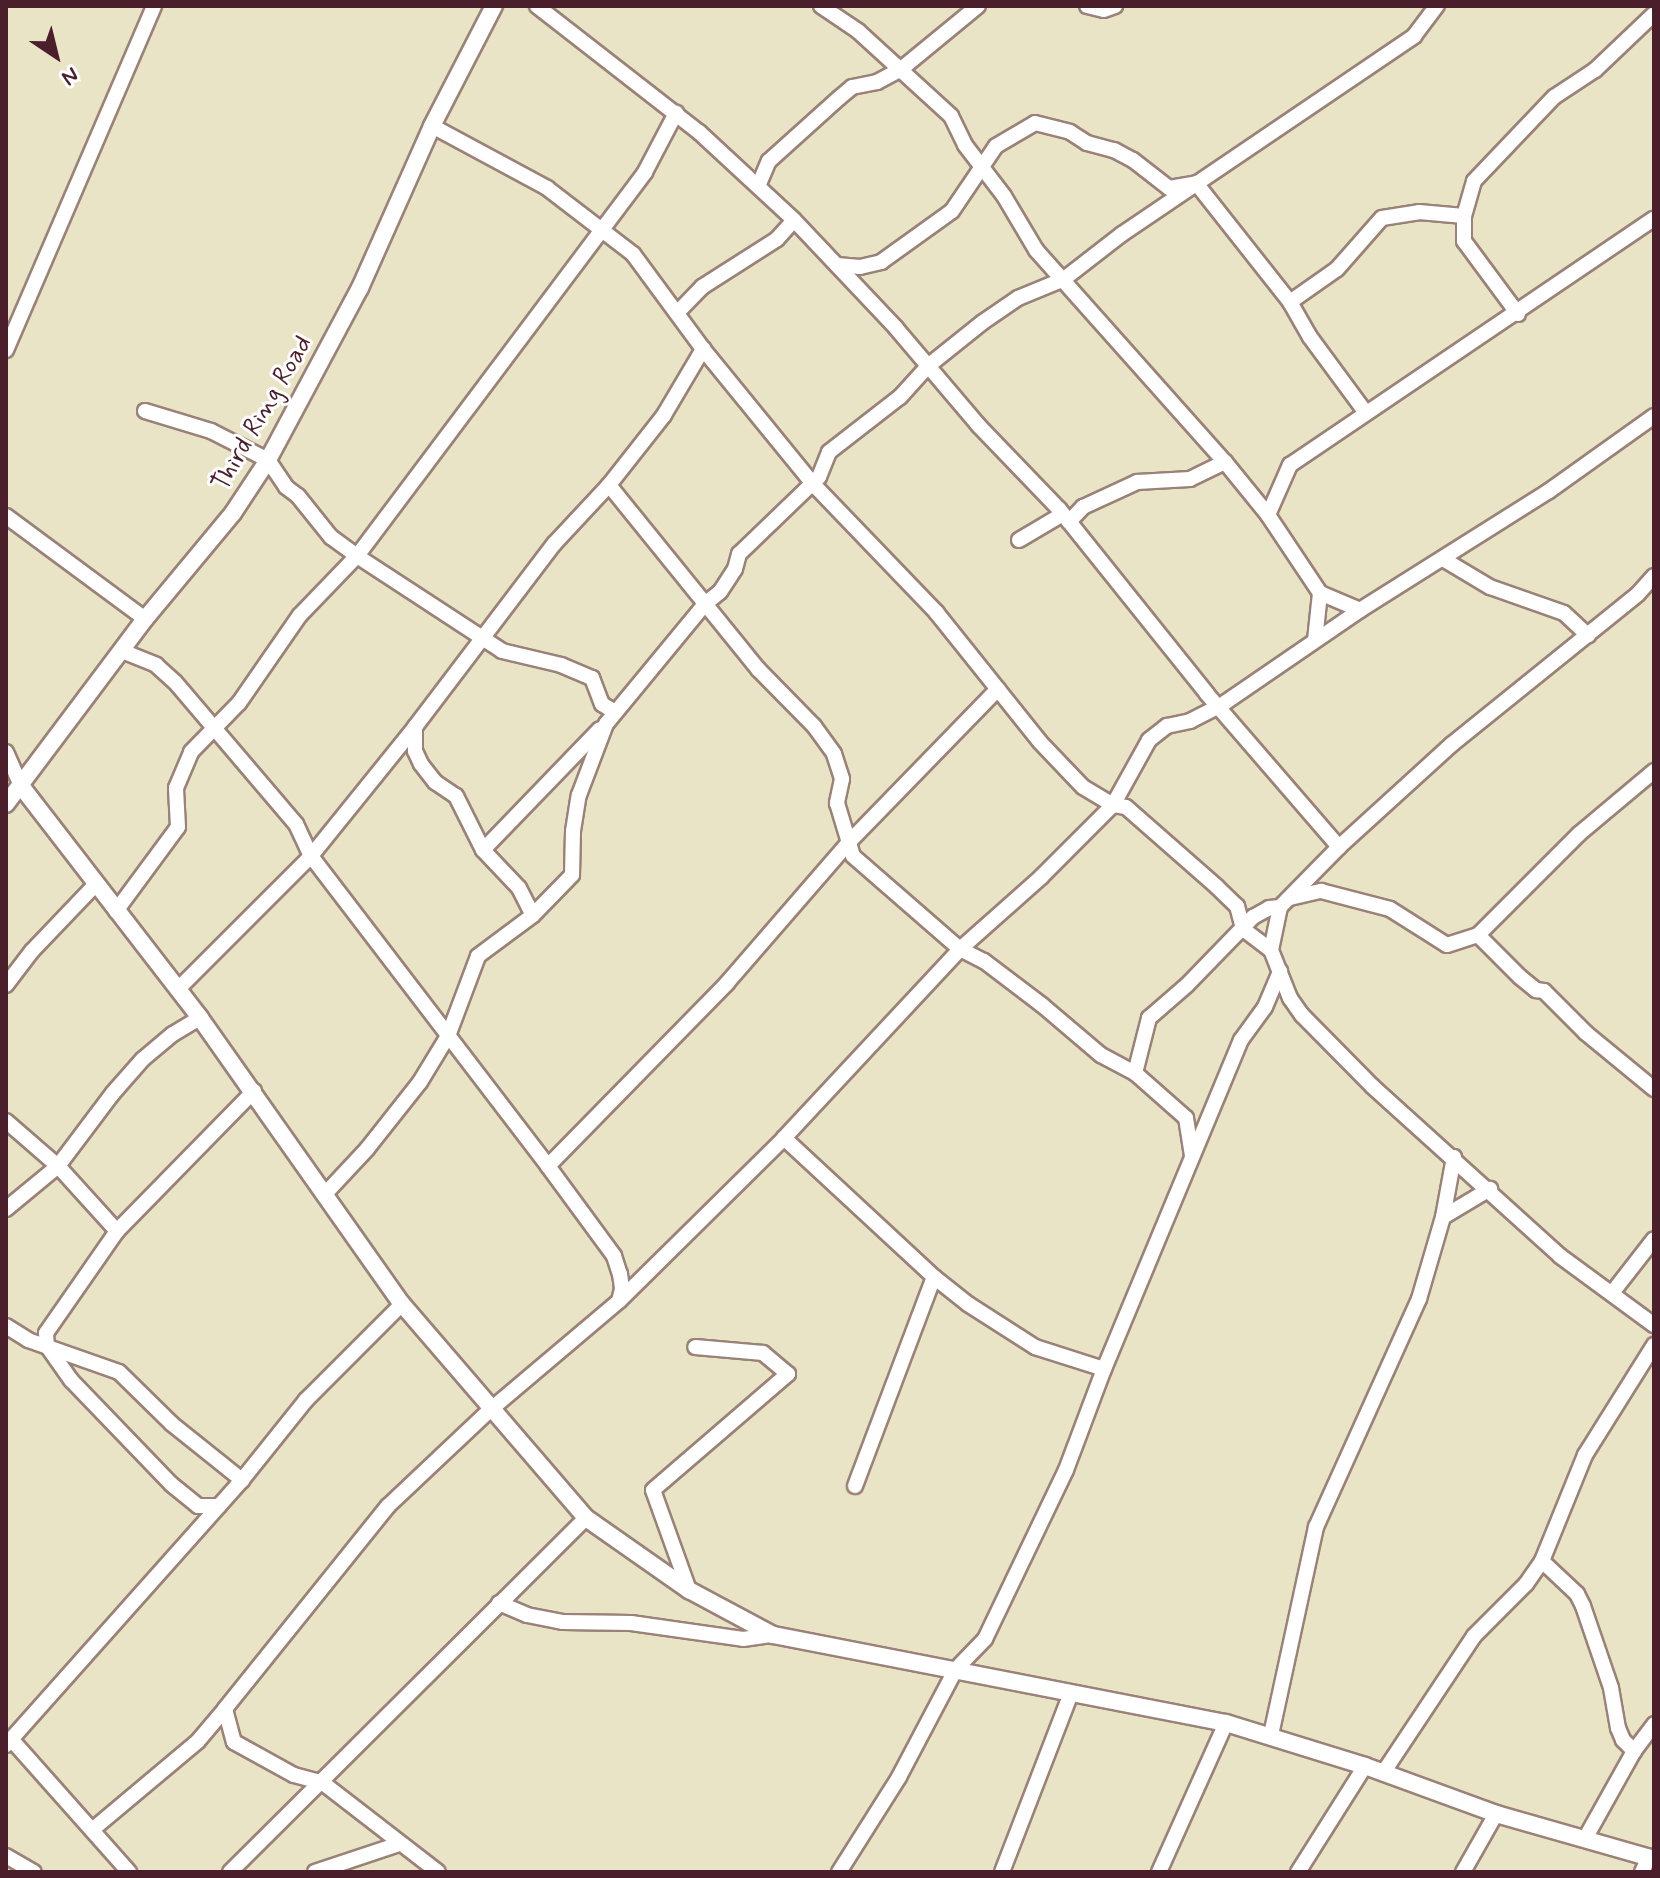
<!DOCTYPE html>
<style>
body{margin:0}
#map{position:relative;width:1660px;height:1878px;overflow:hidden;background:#eae4c6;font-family:Mynerve,sans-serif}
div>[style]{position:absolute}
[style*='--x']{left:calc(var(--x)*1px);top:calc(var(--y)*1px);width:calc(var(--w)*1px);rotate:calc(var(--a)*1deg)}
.roads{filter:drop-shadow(2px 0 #9a8278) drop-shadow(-2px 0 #9a8278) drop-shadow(0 2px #9a8278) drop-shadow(0 -2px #9a8278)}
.minor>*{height:14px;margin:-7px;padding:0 7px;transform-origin:7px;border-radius:7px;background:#fff}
.tertiary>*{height:16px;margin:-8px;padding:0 8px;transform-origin:8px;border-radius:8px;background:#fff}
span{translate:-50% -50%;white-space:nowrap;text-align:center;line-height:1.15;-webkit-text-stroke:6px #fff;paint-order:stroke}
.street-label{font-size:26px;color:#4a1f2b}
.frame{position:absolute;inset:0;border:8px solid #4a1f2b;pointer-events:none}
.north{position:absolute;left:16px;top:16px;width:80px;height:80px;-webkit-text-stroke:6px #fff;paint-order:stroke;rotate:145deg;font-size:22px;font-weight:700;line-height:32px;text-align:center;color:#4a1f2b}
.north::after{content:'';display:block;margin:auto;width:28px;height:36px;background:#4a1f2b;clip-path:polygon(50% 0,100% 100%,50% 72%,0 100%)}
</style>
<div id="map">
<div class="roads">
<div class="minor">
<div style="--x:537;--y:6;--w:205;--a:37.9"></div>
<div style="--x:699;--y:132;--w:129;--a:42.8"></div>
<div style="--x:794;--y:220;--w:149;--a:46.6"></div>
<div style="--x:896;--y:328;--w:128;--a:49.7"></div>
<div style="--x:979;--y:426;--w:115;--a:46.1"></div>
<div style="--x:1059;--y:509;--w:237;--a:51.3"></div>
<div style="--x:1207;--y:694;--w:202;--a:49.2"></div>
<div style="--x:821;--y:6;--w:45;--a:34"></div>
<div style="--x:858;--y:31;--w:126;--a:42.4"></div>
<div style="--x:951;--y:116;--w:32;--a:64"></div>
<div style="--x:965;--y:145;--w:64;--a:52.6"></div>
<div style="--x:1004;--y:196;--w:63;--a:59.3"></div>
<div style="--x:1036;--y:250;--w:284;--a:48.3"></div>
<div style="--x:1225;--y:462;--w:68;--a:50.9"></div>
<div style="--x:1268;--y:515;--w:94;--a:56.3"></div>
<div style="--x:1320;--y:593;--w:43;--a:23"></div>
<div style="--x:1087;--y:6;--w:17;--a:13"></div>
<div style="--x:1104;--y:10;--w:12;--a:-20"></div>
<div style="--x:432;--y:126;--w:131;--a:28.3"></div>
<div style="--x:547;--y:188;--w:108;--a:37.5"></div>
<div style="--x:633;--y:254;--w:118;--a:53.6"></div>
<div style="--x:703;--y:349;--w:174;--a:50.8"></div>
<div style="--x:813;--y:484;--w:178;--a:46.1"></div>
<div style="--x:936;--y:612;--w:166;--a:51.3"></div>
<div style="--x:1040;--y:742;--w:62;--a:46.3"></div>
<div style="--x:1083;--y:787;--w:35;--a:31"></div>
<div style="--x:1113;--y:805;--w:13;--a:9"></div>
<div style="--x:1126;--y:807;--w:121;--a:41.3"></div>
<div style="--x:1217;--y:887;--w:28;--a:44"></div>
<div style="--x:1237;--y:906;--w:24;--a:75"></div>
<div style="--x:1243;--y:929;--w:35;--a:37"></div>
<div style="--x:759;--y:184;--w:25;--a:-67"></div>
<div style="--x:769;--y:161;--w:94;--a:-42"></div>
<div style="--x:839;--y:98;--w:17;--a:-40"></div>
<div style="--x:852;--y:87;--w:25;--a:-11"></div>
<div style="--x:877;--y:82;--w:26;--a:-28"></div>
<div style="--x:900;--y:70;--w:101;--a:-39.4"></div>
<div style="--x:837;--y:265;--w:23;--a:5"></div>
<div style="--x:860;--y:267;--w:22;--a:-13"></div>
<div style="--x:881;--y:262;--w:87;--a:-35.7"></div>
<div style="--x:952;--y:211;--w:78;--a:-55.9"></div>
<div style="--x:996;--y:146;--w:45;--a:-30.5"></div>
<div style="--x:1035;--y:123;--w:36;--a:14"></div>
<div style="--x:1070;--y:132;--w:20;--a:33"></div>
<div style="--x:1087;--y:143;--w:28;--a:15"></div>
<div style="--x:1114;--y:150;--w:21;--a:28"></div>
<div style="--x:1133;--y:160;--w:46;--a:37.9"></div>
<div style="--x:1169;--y:188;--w:27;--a:-10"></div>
<div style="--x:1196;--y:183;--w:152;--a:51.7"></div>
<div style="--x:1290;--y:302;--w:40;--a:60.3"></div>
<div style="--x:1310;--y:337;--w:94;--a:53.6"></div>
<div style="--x:1290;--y:302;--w:57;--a:-35.1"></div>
<div style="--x:1337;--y:269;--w:68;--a:-48.6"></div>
<div style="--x:1382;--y:218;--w:37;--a:-9"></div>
<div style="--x:1419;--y:212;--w:45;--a:5.1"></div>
<div style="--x:677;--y:313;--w:36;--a:-46"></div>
<div style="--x:702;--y:287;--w:89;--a:-32.6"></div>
<div style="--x:777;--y:239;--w:25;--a:-48"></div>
<div style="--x:1518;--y:314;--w:91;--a:-126.5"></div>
<div style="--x:1464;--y:241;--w:25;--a:-90"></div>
<div style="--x:1464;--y:216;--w:36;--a:-74"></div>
<div style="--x:1474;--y:181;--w:116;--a:-46.4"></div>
<div style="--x:1554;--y:97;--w:49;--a:-33.4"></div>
<div style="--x:1595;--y:70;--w:81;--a:-43.5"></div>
<div style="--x:6;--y:350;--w:374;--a:-66.7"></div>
<div style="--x:145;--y:411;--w:69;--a:16.9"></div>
<div style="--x:211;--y:431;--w:64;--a:27"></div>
<div style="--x:268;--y:460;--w:32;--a:56"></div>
<div style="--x:286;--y:487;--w:15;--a:37"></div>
<div style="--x:298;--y:496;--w:53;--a:51.2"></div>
<div style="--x:331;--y:537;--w:32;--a:36"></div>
<div style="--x:357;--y:556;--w:173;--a:33.2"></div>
<div style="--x:502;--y:651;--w:61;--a:13.3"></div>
<div style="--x:561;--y:665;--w:34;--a:23"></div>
<div style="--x:592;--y:678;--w:28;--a:69"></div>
<div style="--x:602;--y:704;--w:15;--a:32"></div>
<div style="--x:609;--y:485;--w:237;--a:51"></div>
<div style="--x:758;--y:669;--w:80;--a:45.5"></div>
<div style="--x:814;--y:726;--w:34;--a:54"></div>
<div style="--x:834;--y:754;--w:26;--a:72"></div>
<div style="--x:842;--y:779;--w:25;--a:102"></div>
<div style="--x:837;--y:803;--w:55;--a:73.2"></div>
<div style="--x:853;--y:856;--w:142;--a:41"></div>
<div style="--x:960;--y:949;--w:27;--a:27"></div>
<div style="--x:984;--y:961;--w:73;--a:37.2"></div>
<div style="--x:1042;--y:1005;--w:77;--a:40.3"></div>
<div style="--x:1101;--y:1055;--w:38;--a:28"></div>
<div style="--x:1135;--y:1073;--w:68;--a:41.4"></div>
<div style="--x:1186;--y:1118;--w:39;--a:81"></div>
<div style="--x:1268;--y:515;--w:55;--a:-66.3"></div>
<div style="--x:1290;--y:465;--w:439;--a:-34.1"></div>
<div style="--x:6;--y:516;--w:173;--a:36.5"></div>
<div style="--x:1069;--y:522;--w:21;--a:-47"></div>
<div style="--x:1083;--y:507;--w:60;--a:-24.8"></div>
<div style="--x:1137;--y:482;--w:53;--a:-3.2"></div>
<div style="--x:1190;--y:479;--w:39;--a:-26"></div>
<div style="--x:1019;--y:540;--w:51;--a:-30.6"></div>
<div style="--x:1443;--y:559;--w:55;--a:30.8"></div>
<div style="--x:1490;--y:587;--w:78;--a:19.4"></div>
<div style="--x:1564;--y:613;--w:33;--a:43"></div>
<div style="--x:1654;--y:576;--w:24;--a:132"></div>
<div style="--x:1638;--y:594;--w:240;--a:141.1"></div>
<div style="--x:1451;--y:745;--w:151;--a:137.7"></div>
<div style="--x:1339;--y:847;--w:84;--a:134.5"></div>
<div style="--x:1280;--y:907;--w:44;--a:101.8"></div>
<div style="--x:1271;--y:950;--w:52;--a:68.4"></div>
<div style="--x:1290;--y:998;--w:21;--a:55"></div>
<div style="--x:1302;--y:1015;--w:100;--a:45.4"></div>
<div style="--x:1372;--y:1086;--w:253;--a:42.1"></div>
<div style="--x:1560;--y:1256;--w:117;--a:36.3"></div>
<div style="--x:1315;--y:640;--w:47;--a:-83.9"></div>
<div style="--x:122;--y:651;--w:37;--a:22"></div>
<div style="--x:156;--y:665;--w:25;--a:42"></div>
<div style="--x:175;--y:682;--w:187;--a:49.6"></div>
<div style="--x:296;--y:824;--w:35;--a:65"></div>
<div style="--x:311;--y:856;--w:390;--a:52.6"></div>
<div style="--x:548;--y:1166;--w:112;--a:53.7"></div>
<div style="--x:614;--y:1256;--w:19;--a:72"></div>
<div style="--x:620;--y:1274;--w:15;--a:82"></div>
<div style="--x:622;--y:1289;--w:12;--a:104"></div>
<div style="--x:619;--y:1301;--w:167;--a:139.8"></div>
<div style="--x:491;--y:1409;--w:141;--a:136.7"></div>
<div style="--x:388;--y:1506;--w:260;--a:128.8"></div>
<div style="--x:225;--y:1709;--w:34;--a:75"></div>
<div style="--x:234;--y:1742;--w:68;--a:28.8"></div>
<div style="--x:294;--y:1775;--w:30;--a:15"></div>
<div style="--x:323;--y:1783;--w:145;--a:37.7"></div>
<div style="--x:415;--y:727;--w:24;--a:90"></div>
<div style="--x:415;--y:751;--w:14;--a:65"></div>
<div style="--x:421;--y:764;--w:23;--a:52"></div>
<div style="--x:435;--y:782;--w:25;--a:34"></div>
<div style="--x:456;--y:796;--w:60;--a:63.4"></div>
<div style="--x:483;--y:850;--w:52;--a:46.5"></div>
<div style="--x:519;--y:888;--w:30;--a:63"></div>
<div style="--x:6;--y:752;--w:37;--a:66"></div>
<div style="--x:1654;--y:771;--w:98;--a:140"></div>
<div style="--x:1579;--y:834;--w:143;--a:135"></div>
<div style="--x:1478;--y:935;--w:59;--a:45"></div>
<div style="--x:1520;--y:977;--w:21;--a:39"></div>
<div style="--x:1536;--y:990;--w:8;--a:7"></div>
<div style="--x:1544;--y:991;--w:59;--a:45"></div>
<div style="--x:1586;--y:1033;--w:88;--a:39.5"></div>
<div style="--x:483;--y:850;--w:168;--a:-46"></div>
<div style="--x:1290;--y:898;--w:32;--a:-13"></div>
<div style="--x:1321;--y:891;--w:71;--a:14.6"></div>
<div style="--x:1390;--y:909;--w:67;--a:32.3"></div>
<div style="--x:1447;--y:945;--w:33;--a:-18"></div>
<div style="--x:116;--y:911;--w:104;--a:-53.6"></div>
<div style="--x:178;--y:827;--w:39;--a:-93"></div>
<div style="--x:176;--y:788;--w:39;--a:-67"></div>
<div style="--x:191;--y:752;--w:69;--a:-45.6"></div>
<div style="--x:239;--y:703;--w:107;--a:-55.3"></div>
<div style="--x:300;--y:615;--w:82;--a:-46"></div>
<div style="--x:357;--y:556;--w:480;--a:-53.1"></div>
<div style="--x:645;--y:172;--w:67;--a:-62.3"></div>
<div style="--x:6;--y:985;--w:43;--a:-52.6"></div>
<div style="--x:32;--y:951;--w:91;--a:-46.3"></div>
<div style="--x:178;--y:989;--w:188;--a:-45"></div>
<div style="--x:311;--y:856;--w:166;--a:-51.1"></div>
<div style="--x:415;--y:727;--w:230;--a:-52.8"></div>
<div style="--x:554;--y:544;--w:81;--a:-47"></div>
<div style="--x:609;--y:485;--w:89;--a:-51.8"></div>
<div style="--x:664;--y:415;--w:77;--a:-59.4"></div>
<div style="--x:1135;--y:1073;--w:57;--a:-75.7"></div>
<div style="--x:1149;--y:1018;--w:50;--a:-41"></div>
<div style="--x:1187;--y:985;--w:95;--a:-45.9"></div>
<div style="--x:1253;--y:917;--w:18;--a:-29"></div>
<div style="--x:1269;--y:908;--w:11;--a:-5"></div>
<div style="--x:6;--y:1121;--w:69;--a:40.9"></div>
<div style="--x:58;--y:1166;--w:88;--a:47.8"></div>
<div style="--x:117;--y:1231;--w:196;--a:-45.6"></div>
<div style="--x:784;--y:1138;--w:205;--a:42.8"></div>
<div style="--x:934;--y:1277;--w:43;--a:38.5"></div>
<div style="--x:968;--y:1304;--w:80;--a:32.7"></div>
<div style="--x:1035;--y:1347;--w:72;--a:17.7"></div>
<div style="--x:548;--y:1166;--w:256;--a:-45.6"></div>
<div style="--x:727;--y:983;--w:188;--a:-49.1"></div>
<div style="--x:850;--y:841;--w:212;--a:-45.8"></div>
<div style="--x:325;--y:1194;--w:62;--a:-47"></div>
<div style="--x:367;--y:1149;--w:85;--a:-51.7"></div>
<div style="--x:420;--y:1082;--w:54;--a:-58.7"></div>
<div style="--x:448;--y:1036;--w:85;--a:-69.4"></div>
<div style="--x:478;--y:956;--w:69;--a:-36.7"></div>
<div style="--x:533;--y:915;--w:56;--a:-45.7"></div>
<div style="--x:572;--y:875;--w:44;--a:-88.7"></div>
<div style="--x:573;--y:831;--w:36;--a:-81"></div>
<div style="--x:579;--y:795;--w:76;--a:-69.2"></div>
<div style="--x:606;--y:724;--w:156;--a:-50.5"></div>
<div style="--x:705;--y:604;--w:19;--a:-39"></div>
<div style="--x:720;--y:592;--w:27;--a:-57"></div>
<div style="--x:735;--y:569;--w:16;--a:-75"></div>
<div style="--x:739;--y:554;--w:111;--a:-43.9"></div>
<div style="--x:819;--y:477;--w:27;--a:-68"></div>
<div style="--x:829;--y:452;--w:90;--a:-37.8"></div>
<div style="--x:900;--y:397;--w:42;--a:-47.9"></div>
<div style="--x:928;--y:366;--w:70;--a:-38.7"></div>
<div style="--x:983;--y:322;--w:42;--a:-34.4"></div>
<div style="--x:1018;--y:298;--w:50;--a:-22.4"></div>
<div style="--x:1064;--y:279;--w:73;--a:-37.8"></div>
<div style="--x:1122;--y:234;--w:353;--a:-34.1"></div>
<div style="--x:1414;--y:36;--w:38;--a:-53"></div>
<div style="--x:6;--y:1209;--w:67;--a:-39.6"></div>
<div style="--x:58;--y:1166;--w:91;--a:-53"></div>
<div style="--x:113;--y:1093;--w:45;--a:-48.6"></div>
<div style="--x:143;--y:1059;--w:39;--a:-40"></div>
<div style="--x:173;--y:1034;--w:31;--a:-31"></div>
<div style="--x:1443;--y:1217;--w:55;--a:-30.8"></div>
<div style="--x:117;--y:1231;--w:124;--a:124.8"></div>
<div style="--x:46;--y:1333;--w:13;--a:86"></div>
<div style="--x:47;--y:1346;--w:42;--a:54.8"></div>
<div style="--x:71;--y:1380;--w:144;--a:46.1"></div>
<div style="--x:171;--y:1484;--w:35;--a:39"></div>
<div style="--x:198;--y:1506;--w:21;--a:0"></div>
<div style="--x:1612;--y:1293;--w:68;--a:-52.1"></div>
<div style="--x:620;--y:1300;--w:231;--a:-44.6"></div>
<div style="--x:784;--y:1138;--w:258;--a:-47"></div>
<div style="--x:960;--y:949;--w:108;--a:-41.6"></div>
<div style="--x:1041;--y:877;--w:102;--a:-45"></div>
<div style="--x:1113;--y:805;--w:74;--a:-61"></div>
<div style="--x:1149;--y:740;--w:23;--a:-38"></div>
<div style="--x:1167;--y:726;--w:24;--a:-12"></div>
<div style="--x:1190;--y:721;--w:34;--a:-27"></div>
<div style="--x:1220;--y:706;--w:170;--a:-34.4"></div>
<div style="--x:1360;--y:610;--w:223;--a:-32.2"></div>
<div style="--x:1549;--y:491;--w:129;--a:-35.5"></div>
<div style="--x:6;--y:1326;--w:26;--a:32"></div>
<div style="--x:28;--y:1340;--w:96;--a:19.4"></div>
<div style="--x:119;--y:1372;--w:74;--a:44.5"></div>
<div style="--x:172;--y:1424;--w:90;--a:38.7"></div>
<div style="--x:855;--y:1486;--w:223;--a:-69.3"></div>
<div style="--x:1542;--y:1561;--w:48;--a:43.3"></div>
<div style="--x:1577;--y:1594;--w:13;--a:63"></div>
<div style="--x:1583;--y:1606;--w:87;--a:71.1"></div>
<div style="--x:1611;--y:1688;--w:41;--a:80.1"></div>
<div style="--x:1618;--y:1728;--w:13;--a:67"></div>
<div style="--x:1623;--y:1740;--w:16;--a:45"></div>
<div style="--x:689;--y:1590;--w:106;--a:-109.8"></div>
<div style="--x:653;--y:1490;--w:178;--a:-40.7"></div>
<div style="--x:788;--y:1374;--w:33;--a:-140"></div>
<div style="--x:763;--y:1353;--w:68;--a:-175"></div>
<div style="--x:499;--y:1603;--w:30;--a:23"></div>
<div style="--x:527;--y:1615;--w:37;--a:11"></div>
<div style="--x:563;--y:1622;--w:68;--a:0.8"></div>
<div style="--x:631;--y:1623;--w:113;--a:8.1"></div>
<div style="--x:743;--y:1639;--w:30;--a:-8"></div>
<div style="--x:1271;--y:1735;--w:213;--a:-77.8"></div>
<div style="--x:1316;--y:1527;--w:250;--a:-65.7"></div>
<div style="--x:1419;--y:1299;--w:85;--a:-73.7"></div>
<div style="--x:1443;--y:1217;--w:61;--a:-79.6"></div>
<div style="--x:11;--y:1739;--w:178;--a:48.4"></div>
<div style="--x:6;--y:1745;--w:355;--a:-48.3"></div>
<div style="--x:242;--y:1480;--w:102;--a:-51.3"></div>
<div style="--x:306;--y:1400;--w:136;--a:-45"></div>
<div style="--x:1383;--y:1773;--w:164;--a:-56.4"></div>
<div style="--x:1474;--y:1636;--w:74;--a:-45"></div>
<div style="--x:1526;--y:1584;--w:28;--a:-55"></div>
<div style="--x:1542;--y:1561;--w:114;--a:-67.9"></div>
<div style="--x:1585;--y:1455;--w:130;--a:-57.9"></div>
<div style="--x:92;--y:1830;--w:138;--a:-40"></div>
<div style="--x:198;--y:1741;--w:42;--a:-49.8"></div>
<div style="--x:1586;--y:1837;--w:98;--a:-60.8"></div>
<div style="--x:1634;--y:1751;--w:34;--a:-53"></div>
<div style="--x:6;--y:1856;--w:32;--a:30"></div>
<div style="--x:230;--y:1872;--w:502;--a:-44.84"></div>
<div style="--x:315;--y:1872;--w:89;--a:-18.4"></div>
<div style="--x:839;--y:1872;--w:112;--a:-57.7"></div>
<div style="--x:899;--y:1777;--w:122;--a:-62.2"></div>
<div style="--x:956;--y:1669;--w:42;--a:-46"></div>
<div style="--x:985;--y:1639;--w:187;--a:-64.4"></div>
<div style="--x:1066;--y:1470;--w:108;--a:-69.4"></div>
<div style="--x:1104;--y:1369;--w:356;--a:-67.4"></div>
<div style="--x:1241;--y:1040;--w:41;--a:-54"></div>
<div style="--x:1265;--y:1007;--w:39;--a:-67"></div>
<div style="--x:1002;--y:1872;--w:192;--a:-68.9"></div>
<div style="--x:1159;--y:1872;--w:163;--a:-65.8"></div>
<div style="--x:1298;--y:1872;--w:125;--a:-57.7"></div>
<div style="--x:1463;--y:1872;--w:67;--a:-60.4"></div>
<div style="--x:1642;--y:1872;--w:17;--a:-65"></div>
</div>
<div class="tertiary">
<div style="--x:21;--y:786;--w:293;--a:52.3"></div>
<div style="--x:200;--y:1018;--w:350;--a:54.8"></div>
<div style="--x:402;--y:1304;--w:282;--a:49.3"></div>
<div style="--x:586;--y:1518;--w:126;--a:35"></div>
<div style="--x:689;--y:1590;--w:95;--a:28.2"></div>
<div style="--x:773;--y:1635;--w:461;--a:11"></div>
<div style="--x:1226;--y:1723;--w:145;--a:17.2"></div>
<div style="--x:1365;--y:1766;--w:140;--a:20.1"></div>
<div style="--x:1496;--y:1814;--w:164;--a:15.9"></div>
<div style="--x:6;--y:804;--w:231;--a:-53.1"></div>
<div style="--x:145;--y:619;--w:138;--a:-50.3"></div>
<div style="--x:233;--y:513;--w:64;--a:-56.6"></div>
<div style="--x:268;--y:460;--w:195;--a:-61.9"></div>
<div style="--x:360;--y:288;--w:177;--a:-66"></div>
<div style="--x:432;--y:126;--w:135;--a:-62.7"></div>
</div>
</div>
<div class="street-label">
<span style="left:263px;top:414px;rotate:-60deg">Third Ring Road</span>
</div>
<div class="frame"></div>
<div class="north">N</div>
</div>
